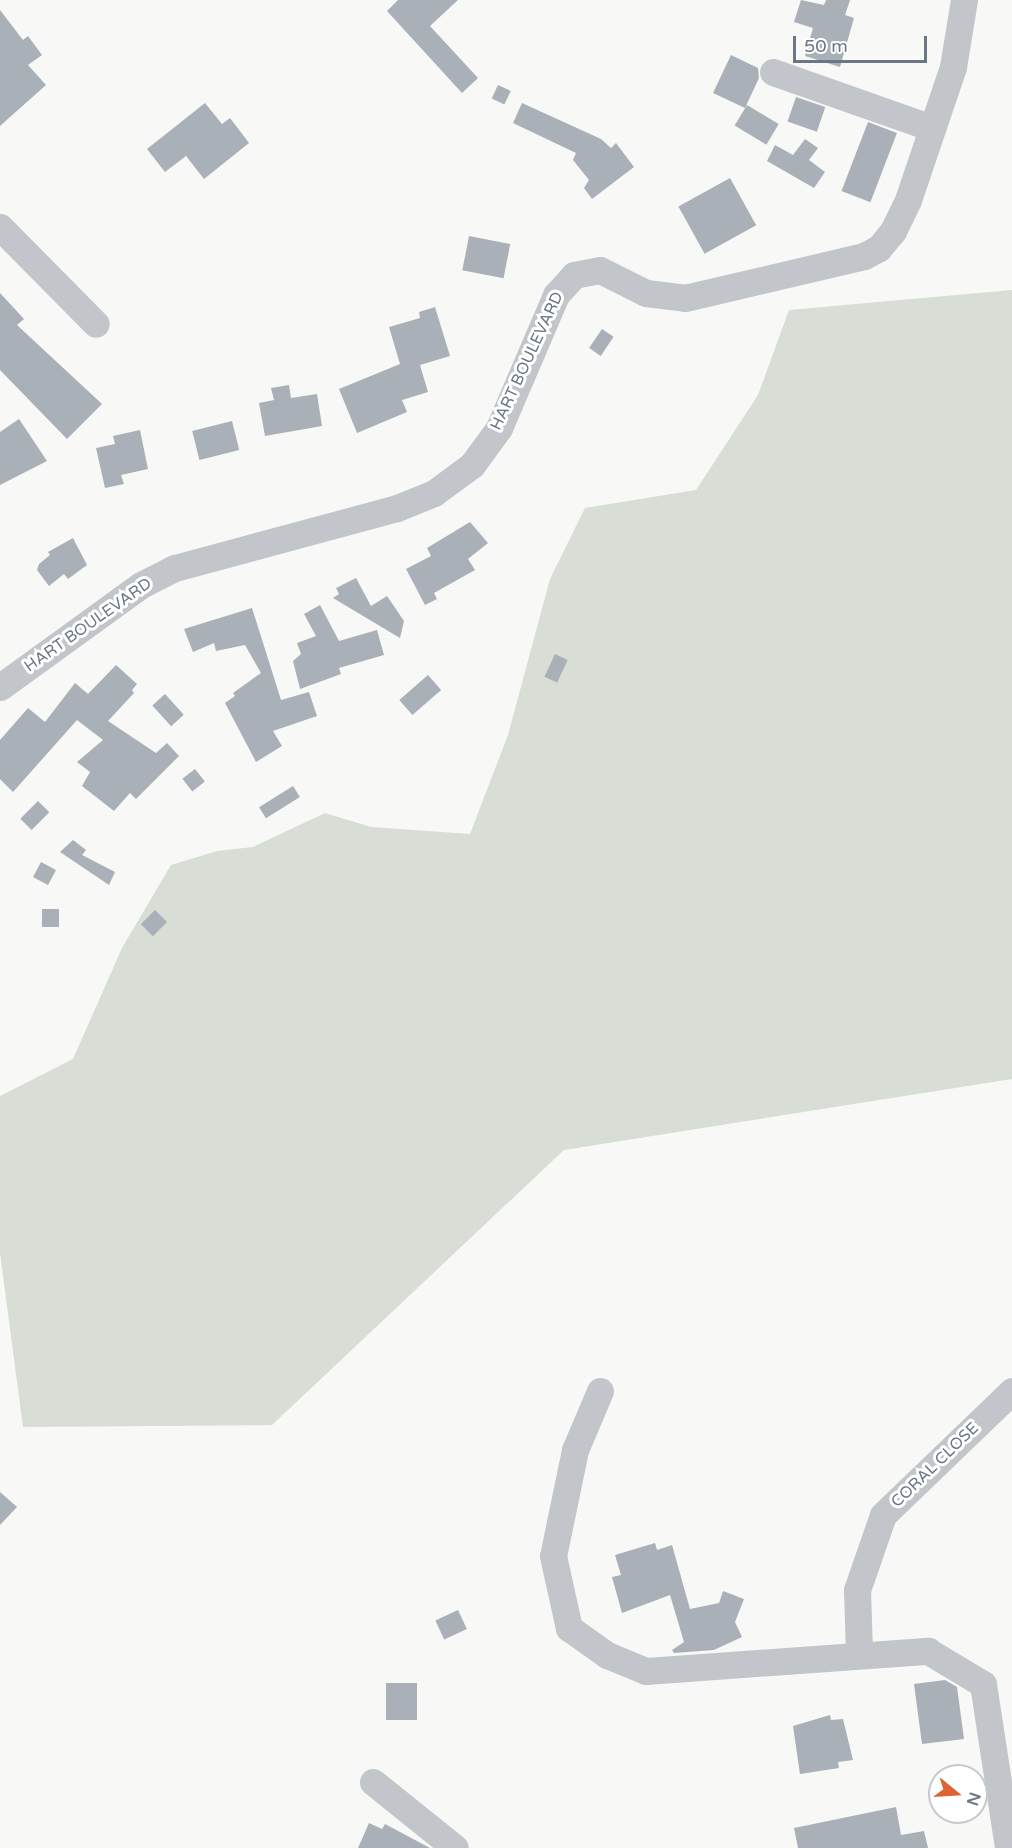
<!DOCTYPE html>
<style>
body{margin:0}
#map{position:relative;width:1012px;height:1848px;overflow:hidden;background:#f8f8f6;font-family:"Varela Round",sans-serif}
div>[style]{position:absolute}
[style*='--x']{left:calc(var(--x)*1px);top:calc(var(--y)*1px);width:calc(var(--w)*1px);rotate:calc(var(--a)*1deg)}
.green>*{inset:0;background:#d8ddd5}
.building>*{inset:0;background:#a9b0b7;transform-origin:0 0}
.minor>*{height:27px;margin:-13.5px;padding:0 13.5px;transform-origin:13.5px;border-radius:13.5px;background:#c2c5c9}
span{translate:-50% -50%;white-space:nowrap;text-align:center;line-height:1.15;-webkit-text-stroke:6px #fff;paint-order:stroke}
.street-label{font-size:16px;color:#697786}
.north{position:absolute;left:928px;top:1764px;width:60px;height:60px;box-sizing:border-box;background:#fff;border:2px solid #c3c9cf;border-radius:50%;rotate:108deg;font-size:16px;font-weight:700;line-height:24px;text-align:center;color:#697786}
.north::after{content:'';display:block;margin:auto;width:21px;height:27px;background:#dd6332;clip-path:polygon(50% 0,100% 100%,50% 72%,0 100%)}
.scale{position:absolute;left:793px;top:36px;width:134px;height:27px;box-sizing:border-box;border:3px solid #697786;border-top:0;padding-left:8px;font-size:18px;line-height:21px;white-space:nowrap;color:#697786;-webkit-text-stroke:4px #fff;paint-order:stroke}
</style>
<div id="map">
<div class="green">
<div style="clip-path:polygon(1012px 290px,1012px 1079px,564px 1150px,272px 1425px,23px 1427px,0 1253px,0 1096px,73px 1059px,122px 948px,171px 865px,217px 851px,253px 847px,325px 813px,371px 827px,470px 834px,508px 735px,550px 579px,585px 508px,696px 490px,758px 395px,789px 310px)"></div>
</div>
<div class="building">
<div style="clip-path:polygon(398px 0,458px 0,430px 26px,478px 78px,462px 93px,387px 11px)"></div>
<div style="clip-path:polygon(801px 0,824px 5px,826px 0,850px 0,845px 15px,854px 18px,840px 67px,805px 56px,813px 28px,794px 22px)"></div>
<div style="clip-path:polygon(0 10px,23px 40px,28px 36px,42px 55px,28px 65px,46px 85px,0 126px)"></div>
<div style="clip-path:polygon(731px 55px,758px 68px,759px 78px,745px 108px,713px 93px)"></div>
<div style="left:498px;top:85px;width:14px;height:15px;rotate:25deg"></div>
<div style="left:796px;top:97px;width:31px;height:26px;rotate:19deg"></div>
<div style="clip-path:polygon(205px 103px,222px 124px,230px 118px,249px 143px,204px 179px,186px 156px,165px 172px,147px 149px)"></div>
<div style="clip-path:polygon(522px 103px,601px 139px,611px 148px,616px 143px,634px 167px,592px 199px,584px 188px,589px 180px,573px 160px,576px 153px,513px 123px)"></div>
<div style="left:747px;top:105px;width:37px;height:24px;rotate:31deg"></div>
<div style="left:868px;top:122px;width:31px;height:74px;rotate:21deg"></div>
<div style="clip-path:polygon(805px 139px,818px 148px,809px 160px,825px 172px,814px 188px,767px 161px,775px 145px,793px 155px)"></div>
<div style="left:730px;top:178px;width:54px;height:59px;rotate:61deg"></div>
<div style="left:469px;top:236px;width:42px;height:35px;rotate:11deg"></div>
<div style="clip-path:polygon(0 293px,24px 319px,17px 325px,102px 404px,67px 439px,0 370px)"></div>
<div style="clip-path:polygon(435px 307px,450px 356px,420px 365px,428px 392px,402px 400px,407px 412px,357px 433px,339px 389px,400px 364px,389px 327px,420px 318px,419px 312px)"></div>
<div style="left:602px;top:329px;width:14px;height:23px;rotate:34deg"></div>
<div style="clip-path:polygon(289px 385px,291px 398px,317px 394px,322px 426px,265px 436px,259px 403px,274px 400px,271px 388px)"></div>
<div style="clip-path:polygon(19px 419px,47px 461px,0 485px,0 432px)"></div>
<div style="left:232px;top:421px;width:30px;height:41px;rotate:76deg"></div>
<div style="clip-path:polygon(140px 430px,148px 469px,121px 475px,124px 484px,105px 488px,96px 448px,115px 444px,113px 436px)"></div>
<div style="clip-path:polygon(470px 522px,488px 543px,468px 559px,475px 570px,434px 593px,437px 599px,425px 605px,406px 569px,431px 556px,427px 548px)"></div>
<div style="clip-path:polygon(73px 538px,87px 565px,68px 579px,64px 574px,49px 586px,37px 570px,39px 564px,50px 555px,48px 552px)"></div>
<div style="clip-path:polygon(356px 578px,371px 606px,387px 596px,404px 621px,400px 638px,333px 598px,339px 594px,336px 588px)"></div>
<div style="clip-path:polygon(320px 605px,339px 641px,377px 630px,384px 655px,339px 668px,341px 674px,300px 689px,293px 661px,301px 654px,297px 643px,316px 636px,304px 614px)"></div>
<div style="clip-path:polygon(252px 608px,281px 700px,309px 692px,317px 716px,273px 731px,282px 746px,256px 762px,225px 703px,235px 696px,233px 693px,261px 673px,245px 645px,216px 651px,214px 643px,193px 652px,184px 629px)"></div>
<div style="left:555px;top:654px;width:14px;height:25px;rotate:25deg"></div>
<div style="clip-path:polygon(116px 665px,137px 684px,132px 690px,134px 693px,108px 721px,156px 753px,167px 743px,179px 756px,136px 799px,130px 793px,114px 811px,82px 786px,90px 772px,77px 762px,103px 740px,77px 720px,13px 792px,0 779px,0 740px,28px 708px,45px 722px,75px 683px,88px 694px)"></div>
<div style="left:428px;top:675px;width:20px;height:38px;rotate:49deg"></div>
<div style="left:165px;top:694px;width:28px;height:17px;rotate:48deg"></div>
<div style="left:195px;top:769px;width:16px;height:16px;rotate:52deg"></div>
<div style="left:293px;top:786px;width:13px;height:40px;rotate:58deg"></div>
<div style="left:38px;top:801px;width:16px;height:25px;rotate:45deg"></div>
<div style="clip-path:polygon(73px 840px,86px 850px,82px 855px,115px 872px,109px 885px,60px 852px)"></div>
<div style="left:41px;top:862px;width:17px;height:17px;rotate:28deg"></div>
<div style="left:42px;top:909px;width:17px;height:18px"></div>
<div style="left:155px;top:910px;width:17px;height:20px;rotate:45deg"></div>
<div style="clip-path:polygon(0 1492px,17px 1507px,0 1525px)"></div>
<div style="clip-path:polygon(655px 1543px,657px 1550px,672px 1545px,690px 1609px,719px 1603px,723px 1591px,744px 1599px,735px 1622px,742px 1637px,714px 1650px,674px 1653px,672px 1650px,684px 1642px,670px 1595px,622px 1613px,612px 1577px,621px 1575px,615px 1555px)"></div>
<div style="left:458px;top:1610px;width:21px;height:25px;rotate:65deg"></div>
<div style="clip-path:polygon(945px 1680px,957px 1687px,964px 1739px,922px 1744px,914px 1684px)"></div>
<div style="left:386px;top:1683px;width:31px;height:37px"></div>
<div style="clip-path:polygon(830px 1715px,831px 1720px,843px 1719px,853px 1760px,838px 1762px,839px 1768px,800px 1774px,793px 1726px)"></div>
<div style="clip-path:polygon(896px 1807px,901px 1835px,924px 1831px,928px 1848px,798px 1848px,794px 1828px)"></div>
<div style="clip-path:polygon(369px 1823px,382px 1829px,385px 1824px,430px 1848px,358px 1848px)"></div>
</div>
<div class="minor">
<div style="--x:773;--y:72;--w:169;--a:19.4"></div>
<div style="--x:0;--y:227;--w:136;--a:45.3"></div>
<div style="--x:0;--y:687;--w:174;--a:-35.9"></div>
<div style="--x:141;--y:585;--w:38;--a:-27"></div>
<div style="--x:175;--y:568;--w:230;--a:-15.1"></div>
<div style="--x:397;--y:508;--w:40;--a:-22"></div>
<div style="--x:434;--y:493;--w:47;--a:-36.4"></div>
<div style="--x:472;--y:465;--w:46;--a:-53.9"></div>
<div style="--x:499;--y:428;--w:145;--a:-66.8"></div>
<div style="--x:556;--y:295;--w:27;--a:-48"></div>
<div style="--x:574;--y:275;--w:26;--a:-11"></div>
<div style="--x:600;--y:270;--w:51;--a:26.6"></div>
<div style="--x:646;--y:293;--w:39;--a:7"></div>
<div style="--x:685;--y:298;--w:184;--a:-13.2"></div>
<div style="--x:864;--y:256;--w:17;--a:-28"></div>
<div style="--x:879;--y:248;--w:22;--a:-51"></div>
<div style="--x:893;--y:231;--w:34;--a:-64"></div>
<div style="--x:908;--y:200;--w:140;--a:-71.3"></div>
<div style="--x:953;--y:67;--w:68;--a:-80.7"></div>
<div style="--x:600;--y:1391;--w:64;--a:113"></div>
<div style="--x:575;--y:1450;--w:108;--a:101.7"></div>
<div style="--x:553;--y:1556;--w:74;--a:77.5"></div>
<div style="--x:569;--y:1628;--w:47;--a:35.4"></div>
<div style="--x:607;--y:1655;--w:42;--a:22.3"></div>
<div style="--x:646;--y:1671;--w:283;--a:-4.1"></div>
<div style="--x:928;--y:1651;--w:64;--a:31"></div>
<div style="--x:983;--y:1684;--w:166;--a:81.3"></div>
<div style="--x:859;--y:1653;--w:63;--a:-91.8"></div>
<div style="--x:857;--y:1590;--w:79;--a:-70.9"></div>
<div style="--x:883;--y:1515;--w:179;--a:-43.9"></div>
<div style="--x:373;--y:1782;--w:105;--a:38.8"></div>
</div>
<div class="street-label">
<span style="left:527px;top:361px;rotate:-65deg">HART BOULEVARD</span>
<span style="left:88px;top:625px;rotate:-35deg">HART BOULEVARD</span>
<span style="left:935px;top:1465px;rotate:-44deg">CORAL CLOSE</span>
</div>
<div class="north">N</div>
<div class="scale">50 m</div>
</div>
